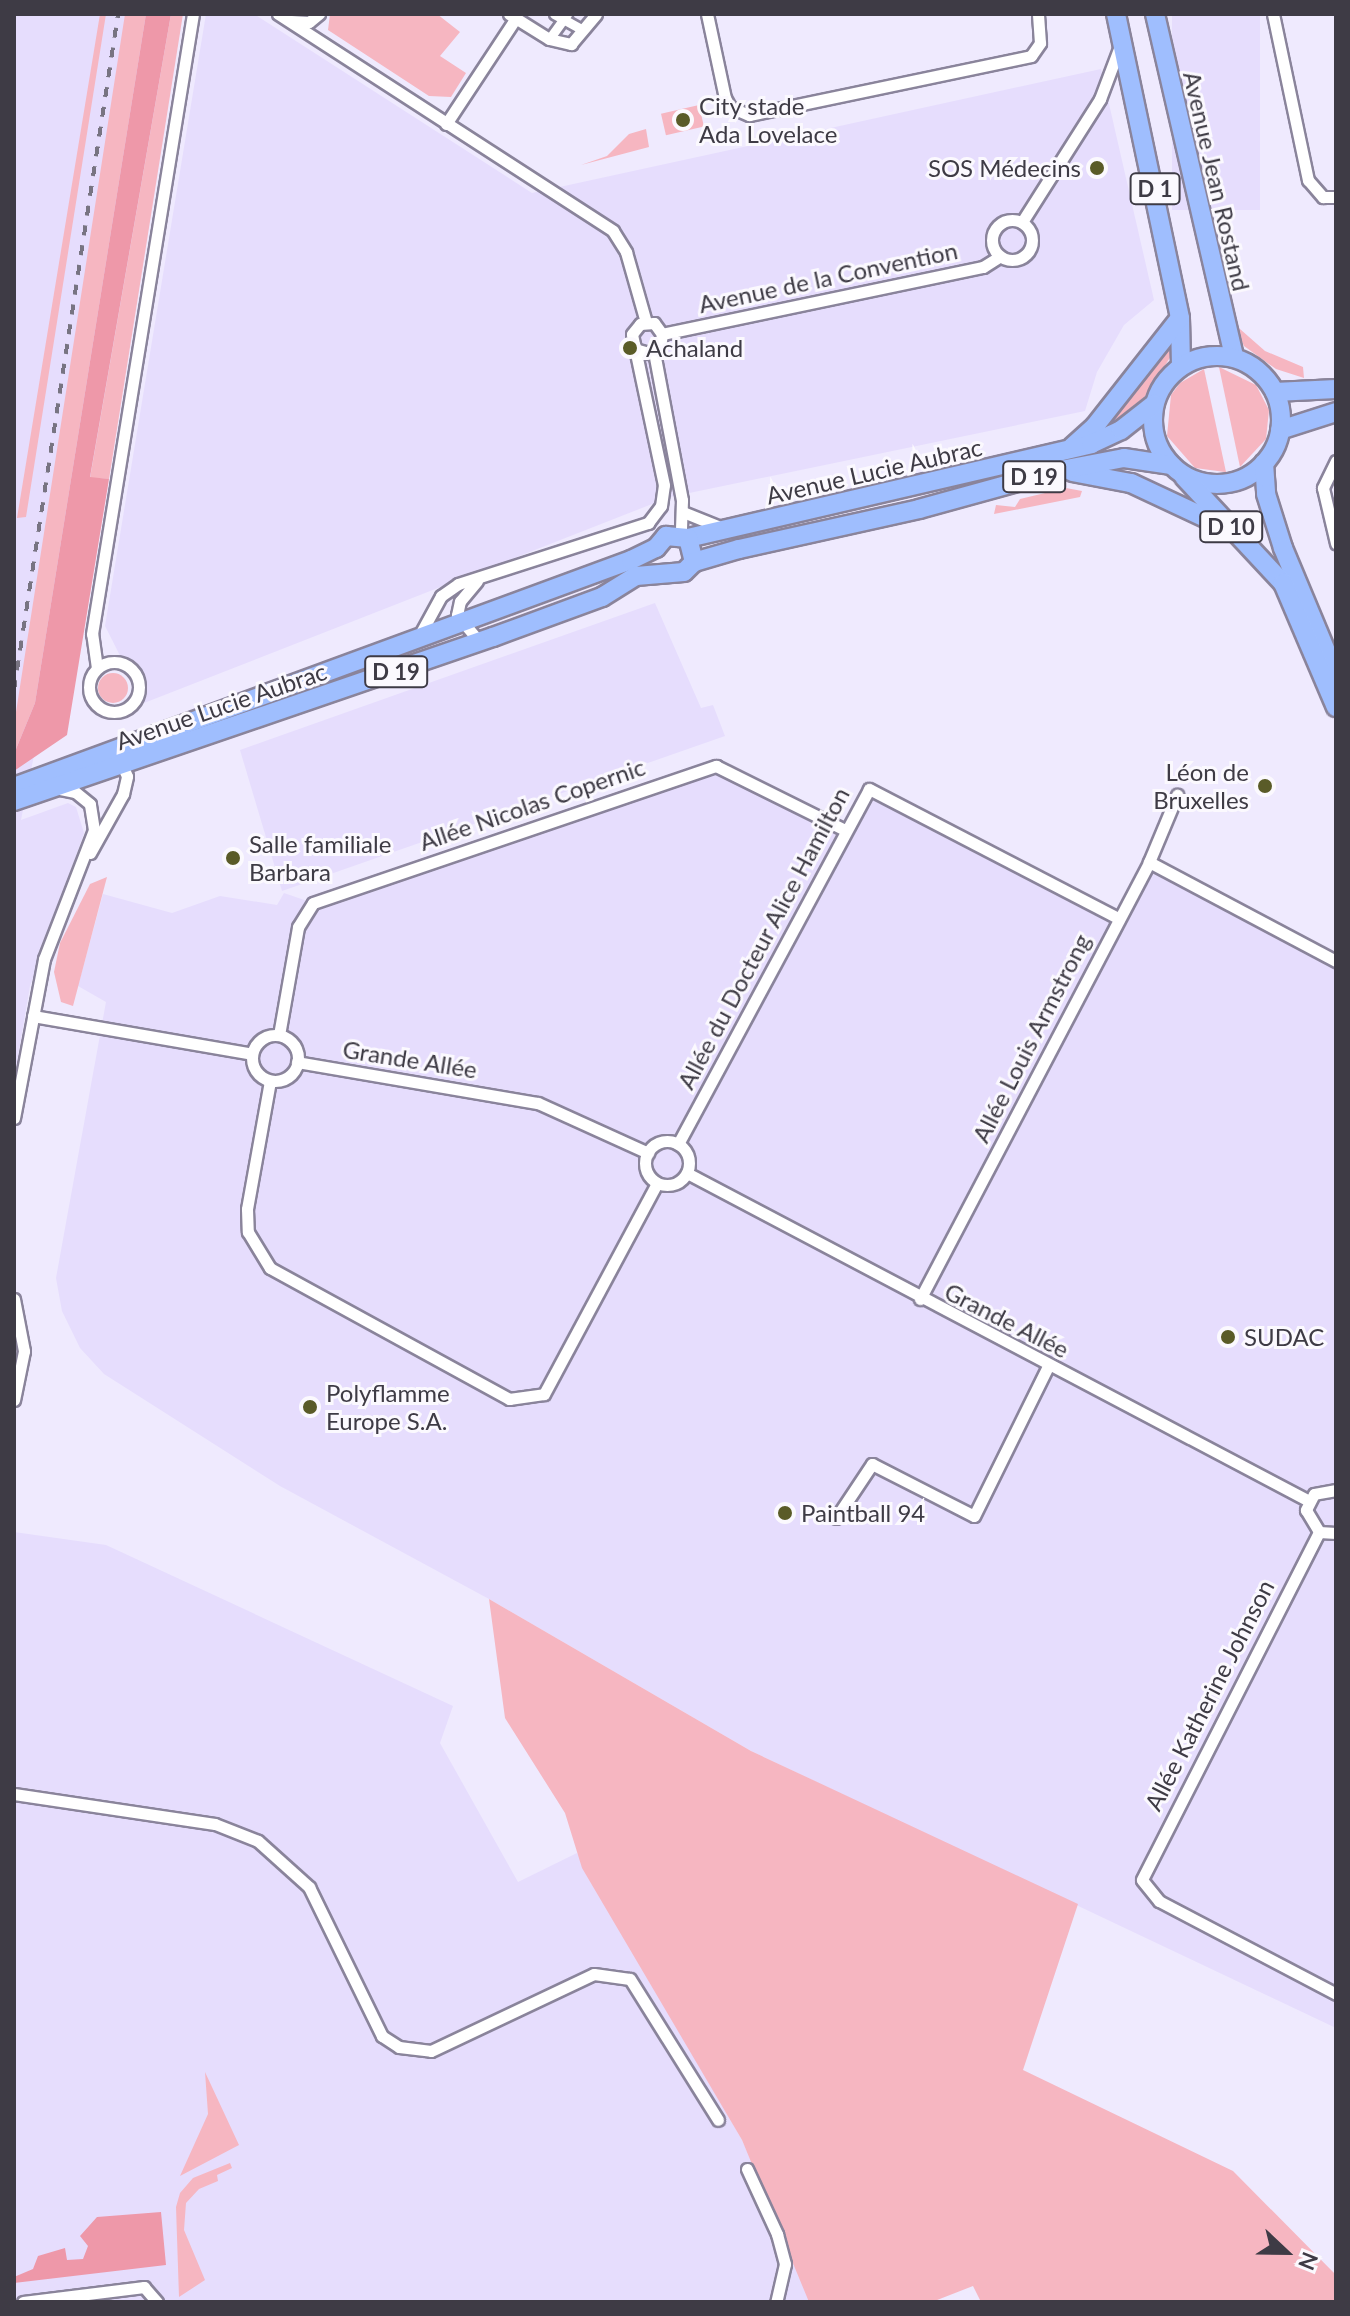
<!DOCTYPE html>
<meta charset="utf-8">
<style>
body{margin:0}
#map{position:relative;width:1350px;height:2316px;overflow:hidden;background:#efeafe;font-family:Lato,sans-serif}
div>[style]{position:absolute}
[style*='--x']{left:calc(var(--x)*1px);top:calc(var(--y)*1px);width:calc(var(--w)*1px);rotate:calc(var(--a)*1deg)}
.built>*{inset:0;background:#e6ddfd;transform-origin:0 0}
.green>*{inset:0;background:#f6b6c1;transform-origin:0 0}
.round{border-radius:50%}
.forest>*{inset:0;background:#ee98a9}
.roads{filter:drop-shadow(2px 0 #8a849b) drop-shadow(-2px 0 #8a849b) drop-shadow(0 2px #8a849b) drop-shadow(0 -2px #8a849b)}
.pedestrian>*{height:9px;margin:-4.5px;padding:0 4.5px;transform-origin:4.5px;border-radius:4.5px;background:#fff}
.minor>*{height:11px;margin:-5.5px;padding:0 5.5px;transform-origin:5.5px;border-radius:5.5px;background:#fff}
.minor>.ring{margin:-5.5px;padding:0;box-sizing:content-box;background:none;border:11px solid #fff;border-radius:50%}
.primary>*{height:18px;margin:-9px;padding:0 9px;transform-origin:9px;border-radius:9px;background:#9fbefe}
.primary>.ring{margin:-9px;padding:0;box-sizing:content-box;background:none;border:18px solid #9fbefe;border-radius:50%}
.rail>*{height:4px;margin-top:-2px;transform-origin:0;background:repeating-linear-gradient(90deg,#787482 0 10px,transparent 0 20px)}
.dots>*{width:22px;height:22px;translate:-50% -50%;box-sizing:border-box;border:4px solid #fbf9fe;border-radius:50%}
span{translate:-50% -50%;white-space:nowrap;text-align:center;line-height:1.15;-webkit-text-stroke:6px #fbf9fe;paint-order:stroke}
.shield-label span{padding:2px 6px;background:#fbf9fe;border:2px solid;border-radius:6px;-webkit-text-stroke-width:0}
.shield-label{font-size:22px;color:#3e3b45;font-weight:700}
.poi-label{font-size:24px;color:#3e3b45}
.left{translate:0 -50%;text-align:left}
.right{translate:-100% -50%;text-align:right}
.street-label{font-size:24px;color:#3e3b45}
.frame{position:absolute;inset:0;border:16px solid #3e3b45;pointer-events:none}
.north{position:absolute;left:1246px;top:2212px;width:80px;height:80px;-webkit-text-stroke:6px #fbf9fe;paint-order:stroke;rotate:112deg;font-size:22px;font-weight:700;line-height:32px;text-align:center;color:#3e3b45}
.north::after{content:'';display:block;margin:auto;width:28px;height:36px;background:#3e3b45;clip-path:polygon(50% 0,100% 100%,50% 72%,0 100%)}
</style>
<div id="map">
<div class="built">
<div style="clip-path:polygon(14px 14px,171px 14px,90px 478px,21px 820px,68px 803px,76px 807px,84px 833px,30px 986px,14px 1080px)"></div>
<div style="clip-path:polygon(206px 14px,254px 14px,532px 193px,1101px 69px,1154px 300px,1124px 325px,1097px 372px,1085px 411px,670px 497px,144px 703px,105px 626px)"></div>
<div style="left:1172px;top:14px;width:88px;height:196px"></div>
<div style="clip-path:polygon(655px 603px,701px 708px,713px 705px,725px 736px,282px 891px,240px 750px)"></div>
<div style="clip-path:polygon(715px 764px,843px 826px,863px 788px,1114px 920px,1148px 858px,1336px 959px,1336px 2028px,751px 1751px,489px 1599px,280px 1486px,104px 1374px,80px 1348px,62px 1311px,56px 1278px,106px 1002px,78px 986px,103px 894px,172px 913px,220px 896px,277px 905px,284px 893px,310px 902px)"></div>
<div style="clip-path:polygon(14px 1532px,106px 1545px,453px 1706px,440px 1743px,518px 1882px,577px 1853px,742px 2140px,813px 2302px,14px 2302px)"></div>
</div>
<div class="green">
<div style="clip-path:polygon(100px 14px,106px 14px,26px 517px,17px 518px)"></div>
<div style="clip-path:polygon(125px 14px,146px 14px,35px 703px,14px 754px,14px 725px)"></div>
<div style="clip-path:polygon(171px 14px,183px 14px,109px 479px,90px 478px)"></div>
<div style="clip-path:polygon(330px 14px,437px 14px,460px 32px,440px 56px,466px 73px,451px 97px,429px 96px,328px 30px)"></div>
<div style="left:699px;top:105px;width:22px;height:39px;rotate:77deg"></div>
<div style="clip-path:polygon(646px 129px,649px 147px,581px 165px,607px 156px,629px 134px)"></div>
<div style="clip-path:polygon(1232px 322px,1265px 351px,1303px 367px,1304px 378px,1276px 369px,1244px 346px)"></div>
<div style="clip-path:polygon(1173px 332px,1173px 353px,1137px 409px,1117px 426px,1109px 413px)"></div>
<div style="clip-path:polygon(1219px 367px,1256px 385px,1269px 410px,1266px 439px,1240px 467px)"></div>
<div style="clip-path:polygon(1204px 369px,1226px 472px,1225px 472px,1195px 468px,1167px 436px,1171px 395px,1180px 383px)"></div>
<div style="clip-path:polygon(1066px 488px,1082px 491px,1080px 497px,994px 514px,996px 505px,1015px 507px,1020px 499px)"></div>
<div class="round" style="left:98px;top:673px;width:30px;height:30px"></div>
<div style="clip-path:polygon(107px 877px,73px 1006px,61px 1002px,54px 972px,60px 943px,90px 884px)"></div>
<div style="clip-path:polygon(489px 1599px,751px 1751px,1078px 1904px,1023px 2070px,1233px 2171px,1336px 2275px,1336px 2302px,981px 2302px,973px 2286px,932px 2302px,809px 2302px,742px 2140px,582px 1868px,565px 1813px,505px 1718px)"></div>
<div style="clip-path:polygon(205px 2072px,239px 2145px,180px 2176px,208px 2114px)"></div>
<div style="clip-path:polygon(230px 2163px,232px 2168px,217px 2175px,218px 2181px,199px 2189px,186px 2203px,184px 2230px,205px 2280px,179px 2297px,176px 2207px,180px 2193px,193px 2178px)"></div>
</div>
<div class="forest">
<div style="clip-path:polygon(146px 14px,171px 14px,90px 477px,109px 479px,67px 735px,14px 771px,14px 754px,35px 703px)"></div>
<div style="clip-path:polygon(161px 2212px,166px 2265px,14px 2283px,14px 2277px,33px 2269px,38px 2256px,65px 2248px,67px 2260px,83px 2259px,88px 2246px,80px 2236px,97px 2217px)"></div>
</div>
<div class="roads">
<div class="pedestrian">
<div style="--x:554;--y:14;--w:31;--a:29"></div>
<div style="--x:552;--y:35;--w:26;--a:-54"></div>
</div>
<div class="minor">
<div style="--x:278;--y:14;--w:399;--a:32.9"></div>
<div style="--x:613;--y:231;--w:25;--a:58"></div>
<div style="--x:626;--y:252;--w:73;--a:74.1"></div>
<div style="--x:509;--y:14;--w:47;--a:32"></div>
<div style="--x:549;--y:39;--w:23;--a:13"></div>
<div style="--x:571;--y:44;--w:39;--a:-50"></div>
<div style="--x:707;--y:14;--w:86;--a:77.9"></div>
<div style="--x:725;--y:98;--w:10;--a:61"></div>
<div style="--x:730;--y:107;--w:21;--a:23"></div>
<div style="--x:749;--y:115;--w:288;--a:-11.8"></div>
<div style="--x:1031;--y:56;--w:16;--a:-55"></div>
<div style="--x:1040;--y:43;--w:29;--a:-94"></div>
<div style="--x:1273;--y:14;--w:170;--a:78.1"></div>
<div style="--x:1308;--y:180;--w:23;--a:49"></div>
<div style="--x:1323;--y:197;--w:13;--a:0"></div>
<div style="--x:291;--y:21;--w:18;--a:3"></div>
<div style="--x:309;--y:22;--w:13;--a:-39"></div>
<div style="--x:446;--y:124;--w:127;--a:-56.6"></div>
<div class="ring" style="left:992px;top:220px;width:29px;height:29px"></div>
<div style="--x:1022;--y:222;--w:146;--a:-57.6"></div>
<div style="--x:1100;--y:99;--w:57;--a:-69.3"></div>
<div style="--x:662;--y:334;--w:328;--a:-11.8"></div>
<div style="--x:983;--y:267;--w:19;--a:-32"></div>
<div style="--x:654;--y:352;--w:151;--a:79.3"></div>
<div style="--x:682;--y:500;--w:35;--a:92"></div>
<div style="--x:1336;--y:461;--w:30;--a:116"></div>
<div style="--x:1323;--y:488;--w:57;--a:76.7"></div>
<div style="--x:683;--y:512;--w:37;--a:22"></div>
<div style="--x:477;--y:581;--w:26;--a:130"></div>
<div style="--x:460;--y:601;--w:14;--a:102"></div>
<div style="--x:457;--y:615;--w:35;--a:50"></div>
<div style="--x:417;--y:640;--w:50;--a:-61.4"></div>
<div style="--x:441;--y:596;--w:21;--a:-35"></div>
<div style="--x:458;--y:584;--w:200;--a:-17.8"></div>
<div style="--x:648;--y:523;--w:21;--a:-53"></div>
<div style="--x:661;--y:506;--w:21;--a:-82"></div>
<div style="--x:664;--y:485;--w:154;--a:-102"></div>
<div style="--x:632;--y:334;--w:13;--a:-51"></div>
<div style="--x:640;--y:324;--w:14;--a:-4"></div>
<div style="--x:654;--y:323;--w:14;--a:54"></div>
<div style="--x:662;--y:334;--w:13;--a:99"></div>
<div style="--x:660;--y:347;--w:13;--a:151"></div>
<div style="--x:649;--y:353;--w:11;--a:-165"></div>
<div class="ring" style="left:89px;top:662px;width:39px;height:39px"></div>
<div style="--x:97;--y:668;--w:34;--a:-98"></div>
<div style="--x:92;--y:634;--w:628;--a:-80.75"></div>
<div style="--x:90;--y:853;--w:68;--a:-60.8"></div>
<div style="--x:123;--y:794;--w:18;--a:-77"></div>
<div style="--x:127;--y:776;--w:17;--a:-115"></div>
<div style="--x:1149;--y:862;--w:212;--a:27.9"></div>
<div style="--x:33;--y:1016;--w:222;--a:9.8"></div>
<div class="ring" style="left:252px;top:1035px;width:35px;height:35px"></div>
<div style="--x:279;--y:1035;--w:110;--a:-80"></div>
<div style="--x:298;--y:927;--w:28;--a:-58"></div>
<div style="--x:313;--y:903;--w:426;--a:-18.8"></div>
<div style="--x:716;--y:766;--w:142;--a:26.4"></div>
<div style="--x:297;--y:1062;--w:244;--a:9.7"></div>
<div style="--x:538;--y:1103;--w:121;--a:24.4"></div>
<div style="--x:270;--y:1081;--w:130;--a:100.2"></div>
<div style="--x:247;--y:1209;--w:23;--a:88"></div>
<div style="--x:248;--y:1232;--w:42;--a:58.6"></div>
<div style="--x:270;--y:1268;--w:273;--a:28.7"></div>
<div style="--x:509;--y:1399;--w:35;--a:-8"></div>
<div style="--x:544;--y:1394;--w:239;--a:-61.8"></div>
<div style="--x:14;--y:1118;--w:162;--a:-79.3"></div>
<div style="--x:44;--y:959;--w:138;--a:-68.8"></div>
<div style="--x:94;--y:830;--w:26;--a:-99"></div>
<div style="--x:90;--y:804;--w:19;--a:-141"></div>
<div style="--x:75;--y:792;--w:15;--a:-169"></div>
<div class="ring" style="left:645px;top:1141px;width:33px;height:33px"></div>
<div style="--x:678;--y:1144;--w:403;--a:-61.7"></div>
<div style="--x:869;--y:789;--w:280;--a:27.4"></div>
<div style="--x:687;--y:1173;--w:703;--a:27.8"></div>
<div style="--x:14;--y:1299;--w:53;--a:79.1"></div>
<div style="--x:24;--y:1351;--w:50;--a:101.5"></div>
<div style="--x:920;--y:1299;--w:493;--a:-62.3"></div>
<div style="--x:1149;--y:862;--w:73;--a:-67.3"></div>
<div style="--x:1336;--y:1490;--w:22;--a:170"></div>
<div style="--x:1314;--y:1494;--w:18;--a:117"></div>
<div style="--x:1306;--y:1510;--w:26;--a:59"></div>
<div style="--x:1319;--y:1532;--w:17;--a:3"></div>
<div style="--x:836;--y:1518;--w:65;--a:-56.3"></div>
<div style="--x:872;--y:1464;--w:114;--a:27"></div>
<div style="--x:974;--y:1516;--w:167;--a:-63.7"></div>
<div style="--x:1319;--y:1532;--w:390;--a:117"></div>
<div style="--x:1142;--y:1880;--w:27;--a:51"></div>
<div style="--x:1159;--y:1901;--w:200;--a:27.7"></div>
<div style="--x:14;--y:1794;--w:203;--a:8.5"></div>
<div style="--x:215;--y:1824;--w:46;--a:21.6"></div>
<div style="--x:258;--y:1841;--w:69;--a:42"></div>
<div style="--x:309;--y:1887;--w:166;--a:63.9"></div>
<div style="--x:382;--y:2036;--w:20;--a:33"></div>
<div style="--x:399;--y:2047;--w:32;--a:7"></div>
<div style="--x:431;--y:2051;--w:180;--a:-25.3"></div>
<div style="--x:594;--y:1974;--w:36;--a:8"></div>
<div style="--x:630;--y:1979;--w:166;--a:58"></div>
<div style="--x:747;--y:2169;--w:72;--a:65.2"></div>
<div style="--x:777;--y:2234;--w:31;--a:75"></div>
<div style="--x:785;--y:2264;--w:39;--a:103"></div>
<div style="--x:23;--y:2302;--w:122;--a:-7.1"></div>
<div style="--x:144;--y:2287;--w:20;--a:49"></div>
</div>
<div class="primary">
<div style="--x:1116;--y:14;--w:311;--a:78.1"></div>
<div style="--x:1180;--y:318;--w:48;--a:88.8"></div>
<div style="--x:1155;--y:14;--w:352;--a:77"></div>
<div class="ring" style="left:1153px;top:356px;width:110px;height:110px"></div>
<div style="--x:1275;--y:392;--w:61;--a:-2.8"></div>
<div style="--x:1280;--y:430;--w:59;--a:-17.8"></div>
<div style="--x:1072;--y:447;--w:31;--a:-42"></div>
<div style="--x:1095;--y:426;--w:137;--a:-51.8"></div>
<div style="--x:1264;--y:463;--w:31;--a:86"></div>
<div style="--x:1266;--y:494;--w:57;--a:72.5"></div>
<div style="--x:1283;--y:548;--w:138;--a:67.3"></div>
<div style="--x:1072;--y:472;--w:60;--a:10.6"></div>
<div style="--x:1131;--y:483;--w:89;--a:25.1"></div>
<div style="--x:1212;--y:521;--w:15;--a:8"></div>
<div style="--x:1184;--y:477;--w:145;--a:47"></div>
<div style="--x:1283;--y:583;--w:135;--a:66.9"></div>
<div style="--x:688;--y:538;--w:414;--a:-13.1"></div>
<div style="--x:1091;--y:444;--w:33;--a:-25"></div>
<div style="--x:1121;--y:430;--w:42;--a:-38.2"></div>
<div style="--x:14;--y:787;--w:657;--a:-20.2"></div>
<div style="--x:631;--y:560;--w:28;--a:-26"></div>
<div style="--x:656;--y:548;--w:16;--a:-50"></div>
<div style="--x:666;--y:536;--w:22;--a:5"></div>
<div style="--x:688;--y:538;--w:25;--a:76"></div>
<div style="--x:14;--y:801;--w:506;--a:-18.9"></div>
<div style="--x:493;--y:637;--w:116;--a:-20.2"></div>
<div style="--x:602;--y:597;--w:40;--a:-32"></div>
<div style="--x:636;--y:576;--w:48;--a:-4.8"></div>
<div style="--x:684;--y:572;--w:14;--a:-45"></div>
<div style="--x:694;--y:562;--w:47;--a:-16.1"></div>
<div style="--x:739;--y:549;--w:184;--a:-12.5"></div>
<div style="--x:919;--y:509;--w:147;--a:-15.4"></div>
<div style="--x:1061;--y:470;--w:64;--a:-10.8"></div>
<div style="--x:1124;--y:458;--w:48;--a:8.5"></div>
</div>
</div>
<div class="rail">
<div style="--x:14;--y:690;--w:684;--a:-81.25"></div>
</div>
<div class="dots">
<div style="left:683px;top:120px;background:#5a5b28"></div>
<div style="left:1097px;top:168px;background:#5a5b28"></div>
<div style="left:630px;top:348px;background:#5a5b28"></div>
<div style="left:1265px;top:786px;background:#5a5b28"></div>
<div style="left:233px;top:858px;background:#5a5b28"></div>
<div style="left:1228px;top:1337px;background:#5a5b28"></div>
<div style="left:310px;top:1407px;background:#5a5b28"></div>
<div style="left:785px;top:1513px;background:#5a5b28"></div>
</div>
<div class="shield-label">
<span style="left:1155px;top:189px">D 1</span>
<span style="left:1034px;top:477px">D 19</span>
<span style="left:1231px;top:527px">D 10</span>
<span style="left:396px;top:672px">D 19</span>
</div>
<div class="poi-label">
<span class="left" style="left:699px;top:120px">City stade<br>Ada Lovelace</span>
<span class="right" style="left:1081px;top:168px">SOS Médecins</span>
<span class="left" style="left:646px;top:348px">Achaland</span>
<span class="right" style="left:1249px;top:786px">Léon de<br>Bruxelles</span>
<span class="left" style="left:249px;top:858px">Salle familiale<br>Barbara</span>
<span class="left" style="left:1244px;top:1337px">SUDAC</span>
<span class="left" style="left:326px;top:1407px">Polyflamme<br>Europe S.A.</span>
<span class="left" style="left:801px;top:1513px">Paintball 94</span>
</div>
<div class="street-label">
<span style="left:1217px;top:181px;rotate:77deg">Avenue Jean Rostand</span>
<span style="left:828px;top:277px;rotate:-12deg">Avenue de la Convention</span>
<span style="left:874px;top:471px;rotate:-13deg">Avenue Lucie Aubrac</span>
<span style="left:221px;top:706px;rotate:-19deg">Avenue Lucie Aubrac</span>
<span style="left:532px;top:804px;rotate:-19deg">Allée Nicolas Copernic</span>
<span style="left:763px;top:938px;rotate:-62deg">Allée du Docteur Alice Hamilton</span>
<span style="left:1031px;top:1038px;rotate:-63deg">Allée Louis Armstrong</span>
<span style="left:410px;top:1059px;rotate:9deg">Grande Allée</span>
<span style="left:1007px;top:1320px;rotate:27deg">Grande Allée</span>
<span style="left:1209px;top:1695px;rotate:-63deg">Allée Katherine Johnson</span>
</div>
<div class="frame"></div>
<div class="north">N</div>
</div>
